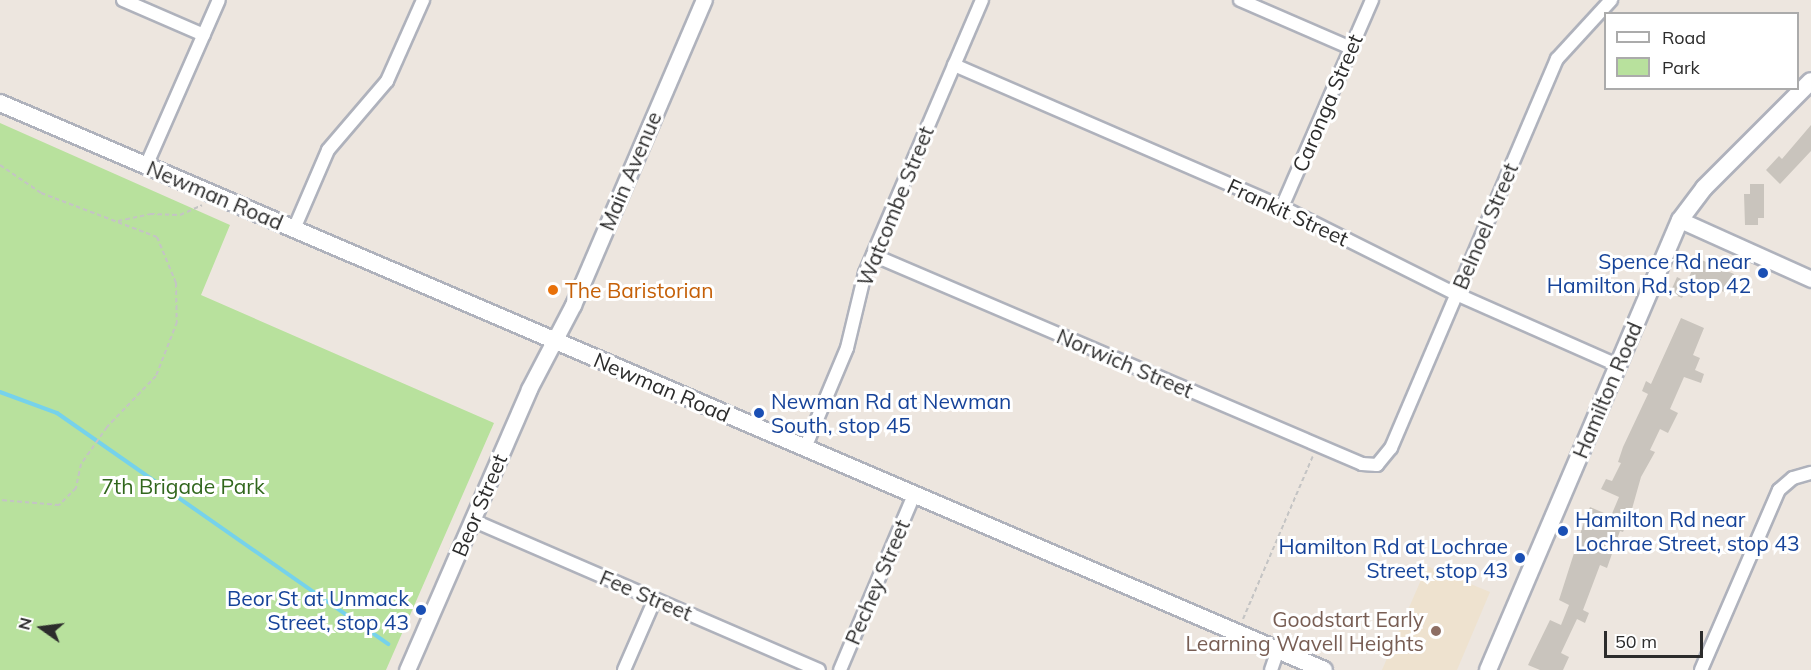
<!DOCTYPE html>
<style>
body{margin:0}
#map{position:relative;width:1811px;height:670px;overflow:hidden;background:#ede6df;font-family:Mulish,sans-serif}
div>[style]{position:absolute}
[style*='--x']{left:calc(var(--x)*1px);top:calc(var(--y)*1px);width:calc(var(--w)*1px);rotate:calc(var(--a)*1deg)}
.education>*{inset:0;background:#eee2cf}
.green>*{inset:0;background:#b8e19d}
.stream>*{height:4px;margin:-2px;padding:0 2px;transform-origin:2px;border-radius:2px;background:#76d2eb}
.building>*{inset:0;background:#c9c4bd}
.path>*{height:2px;margin-top:-1px;transform-origin:0;background:repeating-linear-gradient(90deg,#c4c4c4 0 4.5px,transparent 0 7.5px)}
.roads{filter:drop-shadow(2px 0 #afb2bc) drop-shadow(-2px 0 #afb2bc) drop-shadow(0 2px #afb2bc) drop-shadow(0 -2px #afb2bc)}
.minor>*{height:12px;margin:-6px;padding:0 6px;transform-origin:6px;border-radius:6px;background:#fff}
.tertiary>*{height:15px;margin:-7.5px;padding:0 7.5px;transform-origin:7.5px;border-radius:7.5px;background:#fff}
.secondary>*{height:16px;margin:-8px;padding:0 8px;transform-origin:8px;border-radius:8px;background:#fff}
.dots>*{width:16px;height:16px;translate:-50% -50%;box-sizing:border-box;border:3px solid #fff;border-radius:50%}
span{translate:-50% -50%;white-space:nowrap;text-align:center;line-height:1.15;-webkit-text-stroke:6px #fff;paint-order:stroke}
.street-label{font-size:21px;color:#2c2c2c}
.transit-label{font-size:21px;color:#164399}
.right{translate:-100% -50%;text-align:right}
.left{translate:0 -50%;text-align:left}
.food-label{font-size:21px;color:#c56008}
.park-label{font-size:21px;color:#31671d}
.education-label{font-size:21px;color:#785e54}
.legend{position:absolute;left:1604px;top:12px;width:195px;height:78px;box-sizing:border-box;background:#fff;border:2px solid #ababab;margin:0;padding:8px 10px;list-style:none;font-size:18px;color:#2c2c2c}
.legend li{display:flex;align-items:center;gap:12px;height:30px}
.legend b{width:30px;border:2px solid #ababab}
.north{position:absolute;left:12px;top:598px;width:60px;height:60px;-webkit-text-stroke:4px #fff;paint-order:stroke;rotate:284deg;font-size:16px;font-weight:700;line-height:24px;text-align:center;color:#2c2c2c}
.north::after{content:'';display:block;margin:auto;width:21px;height:27px;background:#2c2c2c;clip-path:polygon(50% 0,100% 100%,50% 72%,0 100%)}
.scale{position:absolute;left:1604px;top:631px;width:99px;height:27px;box-sizing:border-box;border:3px solid #2c2c2c;border-top:0;padding-left:8px;font-size:18px;line-height:21px;white-space:nowrap;color:#2c2c2c;-webkit-text-stroke:4px #fff;paint-order:stroke}
</style>
<div id="map">
<div class="education">
<div style="clip-path:polygon(1427px 566px,1490px 592px,1457px 670px,1382px 670px)"></div>
</div>
<div class="green">
<div style="clip-path:polygon(0 123px,230px 225px,201px 295px,494px 423px,386px 670px,0 670px)"></div>
</div>
<div class="stream">
<div style="--x:0;--y:392;--w:61;--a:20.2"></div>
<div style="--x:57;--y:413;--w:404;--a:34.9"></div>
</div>
<div class="building">
<div style="clip-path:polygon(1811px 125px,1811px 151px,1780px 184px,1766px 170px,1779px 156px,1782px 159px)"></div>
<div style="clip-path:polygon(1750px 184px,1764px 184px,1764px 218px,1758px 218px,1758px 225px,1745px 225px,1744px 194px,1750px 194px)"></div>
<div style="clip-path:polygon(1697px 258px,1734px 274px,1726px 293px,1700px 282px,1695px 294px,1686px 290px,1682px 298px,1670px 293px,1677px 277px,1687px 282px)"></div>
<div style="clip-path:polygon(1681px 318px,1704px 328px,1693px 355px,1700px 358px,1695px 370px,1704px 374px,1701px 383px,1684px 377px,1670px 409px,1678px 413px,1668px 433px,1660px 429px,1650px 450px,1655px 452px,1641px 477px,1630px 516px,1623px 532px,1620px 531px,1607px 568px,1600px 565px,1583px 610px,1589px 613px,1585px 623px,1577px 619px,1561px 653px,1569px 657px,1563px 670px,1540px 670px,1528px 665px,1550px 620px,1561px 625px,1569px 605px,1559px 600px,1583px 525px,1590px 507px,1611px 516px,1619px 497px,1601px 489px,1606px 479px,1612px 481px,1621px 463px,1618px 462px,1623px 447px,1648px 394px,1642px 391px,1646px 381px,1651px 384px)"></div>
</div>
<div class="path">
<div style="--x:0;--y:165;--w:50;--a:34.3"></div>
<div style="--x:41;--y:193;--w:124;--a:20.8"></div>
<div style="--x:157;--y:237;--w:50;--a:67.6"></div>
<div style="--x:176;--y:283;--w:39;--a:89"></div>
<div style="--x:177;--y:322;--w:58;--a:111.3"></div>
<div style="--x:156;--y:376;--w:71;--a:133.9"></div>
<div style="--x:107;--y:427;--w:45;--a:125.1"></div>
<div style="--x:81;--y:464;--w:25;--a:102"></div>
<div style="--x:76;--y:488;--w:24;--a:135"></div>
<div style="--x:59;--y:505;--w:59;--a:-175.2"></div>
<div style="--x:118;--y:221;--w:33;--a:-12"></div>
<div style="--x:150;--y:214;--w:30;--a:2"></div>
<div style="--x:180;--y:215;--w:24;--a:-24"></div>
<div style="--x:1243;--y:619;--w:177;--a:-66.8"></div>
</div>
<div class="roads">
<div class="minor">
<div style="--x:123;--y:0;--w:88;--a:23.4"></div>
<div style="--x:1240;--y:0;--w:121;--a:23.4"></div>
<div style="--x:954;--y:65;--w:357;--a:23.4"></div>
<div style="--x:1282;--y:207;--w:195;--a:26.6"></div>
<div style="--x:1456;--y:294;--w:178;--a:23.8"></div>
<div style="--x:146;--y:166;--w:181;--a:-66.3"></div>
<div style="--x:1282;--y:207;--w:226;--a:-66.5"></div>
<div style="--x:294;--y:229;--w:86;--a:-66.7"></div>
<div style="--x:328;--y:150;--w:91;--a:-49.5"></div>
<div style="--x:387;--y:81;--w:89;--a:-66"></div>
<div style="--x:873;--y:255;--w:532;--a:23.14"></div>
<div style="--x:1362;--y:464;--w:15;--a:4"></div>
<div style="--x:1377;--y:465;--w:22;--a:-51"></div>
<div style="--x:1391;--y:448;--w:423;--a:-66.9"></div>
<div style="--x:1557;--y:59;--w:80;--a:-47.5"></div>
<div style="--x:805;--y:448;--w:108;--a:-67.2"></div>
<div style="--x:847;--y:348;--w:77;--a:-76.5"></div>
<div style="--x:865;--y:273;--w:297;--a:-66.8"></div>
<div style="--x:472;--y:520;--w:378;--a:23.4"></div>
<div style="--x:624;--y:670;--w:77;--a:-66.4"></div>
<div style="--x:840;--y:670;--w:190;--a:-67.1"></div>
<div style="--x:1271;--y:670;--w:21;--a:-71"></div>
<div style="--x:1701;--y:670;--w:196;--a:-66.6"></div>
<div style="--x:1779;--y:490;--w:18;--a:-41"></div>
<div style="--x:1793;--y:478;--w:19;--a:-16"></div>
</div>
<div class="tertiary">
<div style="--x:1680;--y:220;--w:144;--a:24.2"></div>
<div style="--x:407;--y:670;--w:306;--a:-66.5"></div>
<div style="--x:529;--y:389;--w:95;--a:-62.4"></div>
<div style="--x:573;--y:305;--w:332;--a:-66.8"></div>
</div>
<div class="secondary">
<div style="--x:0;--y:103;--w:1440;--a:23.18"></div>
<div style="--x:1488;--y:670;--w:489;--a:-66.9"></div>
<div style="--x:1680;--y:220;--w:40;--a:-53"></div>
<div style="--x:1704;--y:188;--w:151;--a:-45"></div>
</div>
</div>
<div class="dots">
<div style="left:1763px;top:273px;background:#1a4fb4"></div>
<div style="left:553px;top:290px;background:#e8710a"></div>
<div style="left:759px;top:413px;background:#1a4fb4"></div>
<div style="left:1563px;top:531px;background:#1a4fb4"></div>
<div style="left:1520px;top:558px;background:#1a4fb4"></div>
<div style="left:421px;top:610px;background:#1a4fb4"></div>
<div style="left:1436px;top:631px;background:#8d6e63"></div>
</div>
<div class="street-label">
<span style="left:1327px;top:103px;rotate:-67deg">Caronga Street</span>
<span style="left:630px;top:171px;rotate:-67deg">Main Avenue</span>
<span style="left:215px;top:195px;rotate:23deg">Newman Road</span>
<span style="left:895px;top:206px;rotate:-68deg">Watcombe Street</span>
<span style="left:1288px;top:212px;rotate:25deg">Frankit Street</span>
<span style="left:1485px;top:226px;rotate:-67deg">Belnoel Street</span>
<span style="left:1125px;top:363px;rotate:23deg">Norwich Street</span>
<span style="left:662px;top:387px;rotate:23deg">Newman Road</span>
<span style="left:1607px;top:390px;rotate:-67deg">Hamilton Road</span>
<span style="left:479px;top:505px;rotate:-67deg">Beor Street</span>
<span style="left:877px;top:582px;rotate:-67deg">Pechey Street</span>
<span style="left:646px;top:595px;rotate:23deg">Fee Street</span>
</div>
<div class="transit-label">
<span class="right" style="left:1751px;top:273px">Spence Rd near<br>Hamilton Rd, stop 42</span>
<span class="left" style="left:771px;top:413px">Newman Rd at Newman<br>South, stop 45</span>
<span class="left" style="left:1575px;top:531px">Hamilton Rd near<br>Lochrae Street, stop 43</span>
<span class="right" style="left:1508px;top:558px">Hamilton Rd at Lochrae<br>Street, stop 43</span>
<span class="right" style="left:409px;top:610px">Beor St at Unmack<br>Street, stop 43</span>
</div>
<div class="food-label">
<span class="left" style="left:565px;top:290px">The Baristorian</span>
</div>
<div class="park-label">
<span style="left:183px;top:486px">7th Brigade Park</span>
</div>
<div class="education-label">
<span class="right" style="left:1424px;top:631px">Goodstart Early<br>Learning Wavell Heights</span>
</div>
<ul class="legend">
<li><b style="height:8px;background:#fff"></b>Road</li>
<li><b style="height:16px;background:#b8e19d"></b>Park</li>
</ul>
<div class="north">N</div>
<div class="scale">50 m</div>
</div>
